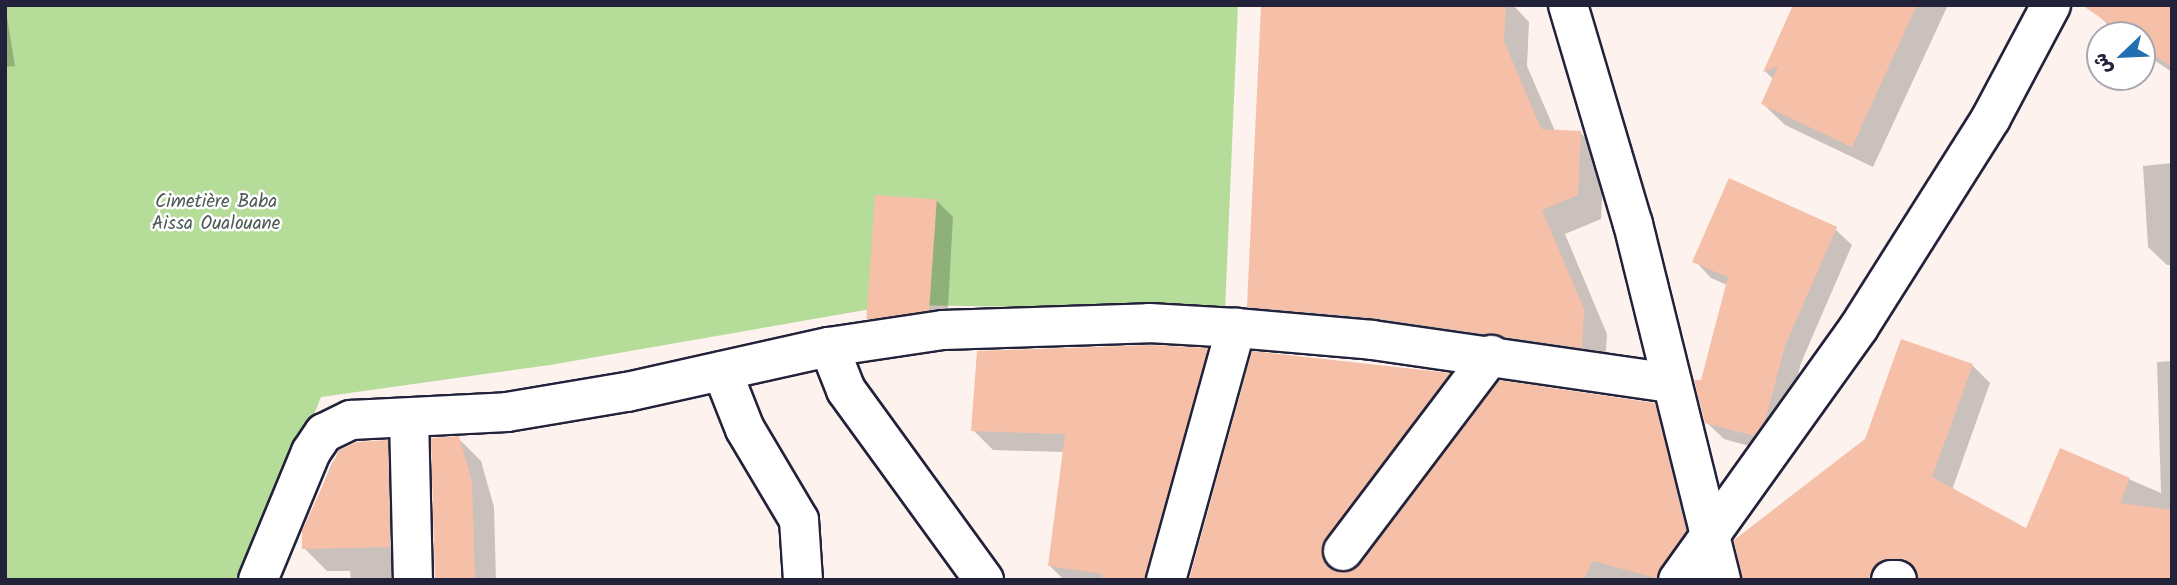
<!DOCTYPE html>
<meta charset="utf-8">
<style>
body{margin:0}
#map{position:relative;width:2177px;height:585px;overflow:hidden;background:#fdf2ed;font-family:Kalam,"Playpen Sans Arabic",sans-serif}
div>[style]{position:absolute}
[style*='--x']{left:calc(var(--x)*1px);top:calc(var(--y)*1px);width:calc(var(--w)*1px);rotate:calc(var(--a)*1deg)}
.green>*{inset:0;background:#b5dd99}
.shadow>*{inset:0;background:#0003}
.building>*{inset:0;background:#f5c0a7;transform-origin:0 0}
.roads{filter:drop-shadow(2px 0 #22223b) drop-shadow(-2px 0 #22223b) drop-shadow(0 2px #22223b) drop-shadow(0 -2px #22223b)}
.minor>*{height:38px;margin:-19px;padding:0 19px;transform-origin:19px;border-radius:19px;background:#fff}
span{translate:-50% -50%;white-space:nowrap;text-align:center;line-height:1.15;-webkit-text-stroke:5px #fff;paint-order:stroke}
.park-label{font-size:19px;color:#4e5a57}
.frame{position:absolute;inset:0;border:7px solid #22223b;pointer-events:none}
.north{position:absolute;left:2086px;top:21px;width:70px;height:70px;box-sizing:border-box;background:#fff;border:2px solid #a7a7b1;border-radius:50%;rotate:247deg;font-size:19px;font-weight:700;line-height:28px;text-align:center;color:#22223b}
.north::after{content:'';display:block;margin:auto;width:24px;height:32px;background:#1f6fb2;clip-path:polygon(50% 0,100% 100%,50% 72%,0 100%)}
</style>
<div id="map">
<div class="green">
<div style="clip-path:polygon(6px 5px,1238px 5px,1225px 310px,894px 305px,550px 365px,321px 397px,249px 580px,5px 580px)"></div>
</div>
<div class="shadow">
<div style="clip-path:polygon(5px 5px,15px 66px,5px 67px)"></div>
<div style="clip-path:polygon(1263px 5px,1513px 5px,1529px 22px,1527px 66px,1555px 131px,1581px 133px,1604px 157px,1601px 219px,1565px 234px,1607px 334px,1605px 371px,1273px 330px,1249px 306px)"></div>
<div style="clip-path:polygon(1795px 5px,1948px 5px,1873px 167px,1785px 125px,1763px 104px,1774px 80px,1765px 71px)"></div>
<div style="clip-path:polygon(2172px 5px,2172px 72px,2142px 52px,2142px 35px,2118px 35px,2096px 13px)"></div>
<div style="clip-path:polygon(2172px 163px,2172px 265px,2167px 265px,2148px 247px,2143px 166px)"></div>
<div style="clip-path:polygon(936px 200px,953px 217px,947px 326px,888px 335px,871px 318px)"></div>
<div style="clip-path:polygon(1835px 229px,1852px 245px,1801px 363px,1781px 439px,1771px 452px,1724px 439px,1706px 422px,1702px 381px,1727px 285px,1711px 278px,1695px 261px)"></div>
<div style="clip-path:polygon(1207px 350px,1226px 369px,1168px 580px,1064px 580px,1050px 566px,1065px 452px,993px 450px,973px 430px)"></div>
<div style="clip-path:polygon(1254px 353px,1449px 375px,1471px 397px,1348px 561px,1346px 572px,1654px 404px,1677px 427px,1708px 554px,1692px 580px,1200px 580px)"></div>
<div style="clip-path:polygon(2172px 361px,2172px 580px,1918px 580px,1918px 575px,1898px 580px,1742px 580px,1972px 365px,1990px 383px,1952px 490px,2027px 530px,2061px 450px,2161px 493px,2157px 362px)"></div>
<div style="clip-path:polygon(458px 438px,481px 461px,494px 507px,496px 580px,437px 580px)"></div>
<div style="clip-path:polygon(387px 442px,410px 465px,413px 580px,351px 580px,350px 571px,327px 571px,304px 548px,304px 531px,332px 463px,340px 452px)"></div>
</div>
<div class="building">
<div style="clip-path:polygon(1261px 5px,1506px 5px,1504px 41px,1541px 129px,1581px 131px,1578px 195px,1542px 210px,1584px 309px,1582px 348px,1375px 318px,1247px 307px)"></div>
<div style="clip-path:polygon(1793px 5px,1917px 5px,1852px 147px,1761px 104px,1778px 66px,1763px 72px)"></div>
<div style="clip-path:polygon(2082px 5px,2172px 5px,2172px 67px,2142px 47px,2142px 35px,2125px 35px)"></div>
<div style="clip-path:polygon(1729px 178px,1837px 227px,1785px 346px,1765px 421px,1754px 436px,1705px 423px,1694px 380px,1701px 380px,1728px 277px,1692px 262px)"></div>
<div style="left:875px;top:195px;width:62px;height:124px;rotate:4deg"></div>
<div style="clip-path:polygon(1901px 339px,1973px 364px,1932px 477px,2026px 528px,2060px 448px,2130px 478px,2120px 503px,2172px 510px,2172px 580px,1919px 580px,1908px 561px,1897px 558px,1880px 561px,1869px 580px,1742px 580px,1734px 540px,1865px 439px)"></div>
<div style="clip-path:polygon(1149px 345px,1208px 348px,1145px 580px,1101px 580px,1103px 574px,1048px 566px,1065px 434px,971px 431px,977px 351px)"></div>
<div style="clip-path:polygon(1252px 351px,1450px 373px,1326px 538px,1323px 559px,1330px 569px,1351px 571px,1360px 564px,1499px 380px,1655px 403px,1686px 531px,1656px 578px,1593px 561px,1583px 580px,1189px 580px)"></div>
<div style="clip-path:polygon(459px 436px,472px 481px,475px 580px,435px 580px,431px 438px)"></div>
<div style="clip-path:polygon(388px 440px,390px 547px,302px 549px,302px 531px,339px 450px,357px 442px)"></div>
</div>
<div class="roads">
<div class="minor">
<div style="--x:1568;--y:5;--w:228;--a:73.5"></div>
<div style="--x:1633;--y:224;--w:367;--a:76.1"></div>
<div style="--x:829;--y:347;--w:46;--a:68.4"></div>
<div style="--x:846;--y:390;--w:235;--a:54"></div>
<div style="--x:722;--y:371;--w:62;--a:68.4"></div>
<div style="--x:745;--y:429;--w:106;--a:59.3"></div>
<div style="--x:799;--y:520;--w:60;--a:86.2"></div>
<div style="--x:409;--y:418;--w:162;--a:88.6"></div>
<div style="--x:1343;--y:551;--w:246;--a:-52.9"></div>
<div style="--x:258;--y:580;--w:139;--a:-67.5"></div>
<div style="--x:311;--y:452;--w:23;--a:-56"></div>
<div style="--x:324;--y:433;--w:30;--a:-26"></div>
<div style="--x:351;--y:420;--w:156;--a:-2.9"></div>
<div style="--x:507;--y:412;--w:122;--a:-9.5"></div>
<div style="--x:627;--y:392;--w:207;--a:-12.6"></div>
<div style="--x:829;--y:347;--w:115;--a:-8.5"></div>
<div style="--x:943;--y:330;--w:206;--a:-1.9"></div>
<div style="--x:1149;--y:323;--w:87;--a:3.3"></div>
<div style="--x:1236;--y:328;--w:137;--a:5"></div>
<div style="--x:1372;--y:340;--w:303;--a:8.2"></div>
<div style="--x:1166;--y:580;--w:262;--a:-74.5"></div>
<div style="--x:1678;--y:580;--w:311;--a:-54.4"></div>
<div style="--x:1859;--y:327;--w:247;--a:-57.7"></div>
<div style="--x:1991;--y:118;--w:128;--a:-62"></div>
<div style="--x:1891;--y:580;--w:6;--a:0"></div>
</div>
</div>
<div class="park-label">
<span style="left:216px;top:214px">Cimetière Baba<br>Aissa Oualouane</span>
</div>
<div class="frame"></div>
<div class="north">ش</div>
</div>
